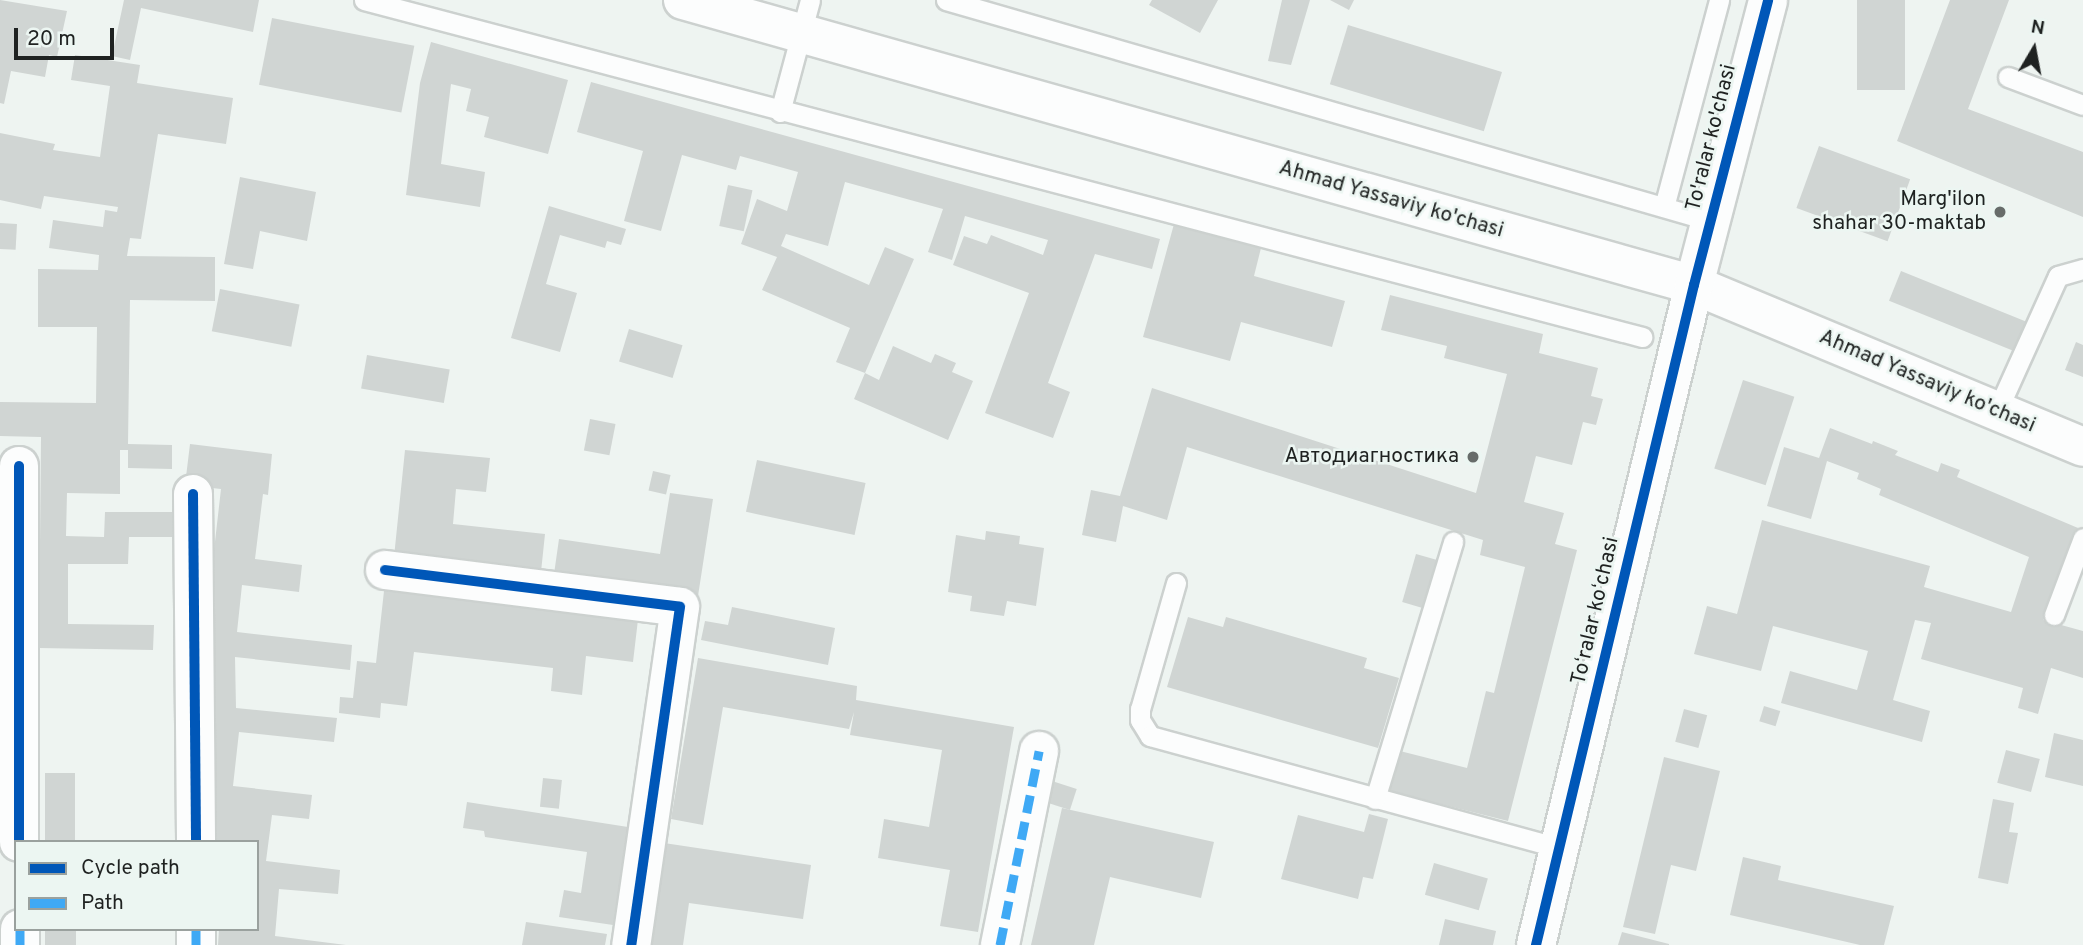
<!DOCTYPE html>
<meta charset="utf-8">
<style>
body{margin:0}
#map{position:relative;width:2083px;height:945px;overflow:hidden;background:#eef4f1;font-family:Overpass,sans-serif}
div>[style]{position:absolute}
[style*='--x']{left:calc(var(--x)*1px);top:calc(var(--y)*1px);width:calc(var(--w)*1px);rotate:calc(var(--a)*1deg)}
.building>*{inset:0;background:#d0d5d3;transform-origin:0 0}
.roads{filter:drop-shadow(2px 0 #ccd1cf) drop-shadow(-2px 0 #ccd1cf) drop-shadow(0 2px #ccd1cf) drop-shadow(0 -2px #ccd1cf)}
.lane>*{height:19px;margin:-9.5px;padding:0 9.5px;transform-origin:9.5px;border-radius:9.5px;background:#fcfdfd}
.street>*{height:38px;margin:-19px;padding:0 19px;transform-origin:19px;border-radius:19px;background:#fcfdfd}
.secondary>*{height:38px;margin:-19px;padding:0 19px;transform-origin:19px;border-radius:19px;background:#fcfdfd}
.quiet>*{height:9px;margin-top:-4.5px;transform-origin:0;background:repeating-linear-gradient(90deg,#3fa9f5 0 18px,transparent 0 27px)}
.cycleway>*{height:10px;margin:-5px;padding:0 5px;transform-origin:5px;border-radius:5px;background:#0057b8}
.dots>*{width:19px;height:19px;translate:-50% -50%;box-sizing:border-box;border:4px solid #ecf6f2;border-radius:50%}
span{translate:-50% -50%;white-space:nowrap;text-align:center;line-height:1.15;-webkit-text-stroke:5px #ecf6f2;paint-order:stroke}
.street-label{font-size:21px;color:#1f2221}
.poi-label{font-size:21px;color:#1f2221}
.right{translate:-100% -50%;text-align:right}
.legend{position:absolute;left:14px;top:840px;width:245px;height:91px;box-sizing:border-box;background:#ecf6f2;border:2px solid #9aa19e;margin:0;padding:9px 12px;list-style:none;font-size:21px;color:#1f2221}
.legend li{display:flex;align-items:center;gap:14px;height:35px}
.legend b{width:35px;border:2px solid #9aa19e}
.north{position:absolute;left:1999px;top:14px;width:70px;height:70px;-webkit-text-stroke:5px #ecf6f2;paint-order:stroke;rotate:10deg;font-size:19px;font-weight:700;line-height:28px;text-align:center;color:#1f2221}
.north::after{content:'';display:block;margin:auto;width:24px;height:32px;background:#1f2221;clip-path:polygon(50% 0,100% 100%,50% 72%,0 100%)}
.scale{position:absolute;left:14px;top:28px;width:100px;height:32px;box-sizing:border-box;border:4px solid #1f2221;border-top:0;padding-left:9px;font-size:21px;line-height:24px;white-space:nowrap;color:#1f2221;-webkit-text-stroke:5px #ecf6f2;paint-order:stroke}
</style>
<div id="map">
<div class="building">
<div style="clip-path:polygon(0 0,67px 11px,57px 57px,49px 55px,45px 77px,11px 71px,4px 104px,0 103px)"></div>
<div style="clip-path:polygon(124px 0,259px 0,253px 32px,141px 8px,130px 60px,112px 56px)"></div>
<div style="clip-path:polygon(1152px 0,1218px 0,1200px 33px,1149px 5px)"></div>
<div style="clip-path:polygon(1282px 0,1310px 0,1291px 65px,1268px 61px)"></div>
<div style="clip-path:polygon(1330px 0,1354px 0,1349px 10px)"></div>
<div style="left:1857px;top:0;width:48px;height:90px"></div>
<div style="clip-path:polygon(1950px 0,2009px 0,1968px 109px,2083px 152px,2083px 217px,1897px 141px)"></div>
<div style="left:272px;top:18px;width:145px;height:68px;rotate:11deg"></div>
<div style="left:1348px;top:25px;width:161px;height:62px;rotate:17deg"></div>
<div style="clip-path:polygon(431px 42px,568px 80px,548px 154px,484px 137px,489px 117px,466px 111px,471px 89px,451px 84px,441px 164px,485px 172px,480px 207px,406px 195px,420px 83px)"></div>
<div style="clip-path:polygon(75px 55px,140px 65px,137px 83px,233px 98px,226px 144px,158px 134px,141px 239px,130px 238px,127px 256px,215px 257px,215px 301px,130px 300px,128px 444px,172px 445px,172px 469px,128px 468px,128px 450px,120px 450px,120px 494px,67px 493px,66px 536px,104px 537px,105px 512px,172px 512px,172px 537px,129px 537px,128px 564px,68px 564px,68px 624px,154px 625px,153px 650px,39px 648px,41px 437px,0 436px,0 402px,96px 403px,97px 327px,38px 327px,38px 269px,98px 270px,99px 255px,49px 248px,53px 220px,103px 227px,105px 210px,117px 212px,118px 207px,44px 196px,41px 209px,0 200px,0 133px,55px 144px,53px 150px,100px 157px,110px 86px,71px 80px)"></div>
<div style="clip-path:polygon(591px 82px,1160px 239px,1152px 269px,1095px 254px,1048px 383px,1070px 392px,1053px 438px,985px 413px,1029px 293px,953px 265px,964px 236px,987px 244px,991px 235px,1043px 255px,1048px 240px,965px 216px,952px 260px,928px 252px,943px 209px,845px 182px,828px 246px,786px 234px,781px 246px,869px 285px,885px 247px,914px 259px,865px 373px,836px 362px,850px 328px,762px 290px,777px 257px,741px 244px,757px 199px,787px 211px,798px 172px,740px 156px,736px 170px,682px 155px,661px 231px,624px 221px,643px 151px,577px 132px)"></div>
<div style="left:1819px;top:146px;width:97px;height:66px;rotate:20deg"></div>
<div style="clip-path:polygon(240px 177px,316px 192px,307px 241px,260px 231px,253px 269px,224px 264px)"></div>
<div style="left:728px;top:185px;width:25px;height:42px;rotate:12deg"></div>
<div style="clip-path:polygon(549px 206px,626px 229px,621px 245px,607px 241px,605px 248px,560px 235px,546px 284px,577px 293px,560px 352px,511px 338px)"></div>
<div style="left:0;top:223px;width:17px;height:26px;rotate:3deg"></div>
<div style="clip-path:polygon(1174px 224px,1261px 248px,1254px 276px,1345px 301px,1332px 347px,1241px 322px,1230px 361px,1143px 337px)"></div>
<div style="left:1901px;top:271px;width:140px;height:32px;rotate:22deg"></div>
<div style="left:220px;top:289px;width:81px;height:43px;rotate:11deg"></div>
<div style="clip-path:polygon(1390px 295px,1543px 334px,1539px 353px,1598px 368px,1591px 396px,1603px 399px,1596px 425px,1583px 422px,1572px 465px,1536px 456px,1524px 502px,1564px 513px,1555px 544px,1577px 550px,1508px 821px,1385px 790px,1396px 750px,1467px 768px,1486px 691px,1494px 693px,1525px 567px,1480px 555px,1483px 540px,1187px 447px,1167px 520px,1123px 506px,1116px 542px,1082px 535px,1091px 490px,1120px 496px,1152px 388px,1476px 493px,1507px 374px,1444px 358px,1447px 346px,1381px 330px)"></div>
<div style="left:629px;top:329px;width:56px;height:34px;rotate:17deg"></div>
<div style="clip-path:polygon(2076px 342px,2083px 345px,2083px 377px,2065px 370px)"></div>
<div style="clip-path:polygon(893px 346px,931px 363px,935px 354px,956px 363px,952px 372px,973px 381px,948px 440px,854px 399px,865px 373px,879px 380px)"></div>
<div style="left:367px;top:355px;width:84px;height:34px;rotate:10deg"></div>
<div style="left:1743px;top:380px;width:54px;height:93px;rotate:18deg"></div>
<div style="left:590px;top:419px;width:26px;height:32px;rotate:11deg"></div>
<div style="clip-path:polygon(1830px 428px,1872px 444px,1873px 441px,1898px 451px,1895px 455px,1938px 472px,1941px 463px,1960px 470px,1957px 477px,2078px 528px,2043px 620px,2083px 631px,2083px 678px,2051px 668px,2038px 714px,2018px 708px,2023px 688px,1921px 659px,1931px 623px,1915px 620px,1893px 700px,1930px 711px,1922px 742px,1781px 703px,1790px 671px,1857px 690px,1868px 651px,1773px 626px,1761px 671px,1694px 654px,1707px 606px,1737px 614px,1762px 520px,1930px 566px,1924px 587px,2011px 612px,2029px 557px,1879px 495px,1881px 489px,1857px 479px,1859px 473px,1827px 461px,1811px 519px,1767px 506px,1784px 447px,1819px 458px)"></div>
<div style="clip-path:polygon(190px 444px,272px 454px,268px 495px,263px 494px,255px 559px,302px 565px,299px 592px,242px 585px,237px 632px,352px 645px,350px 670px,235px 657px,236px 708px,337px 718px,334px 742px,239px 732px,233px 786px,312px 795px,309px 819px,272px 815px,266px 861px,340px 870px,338px 894px,279px 889px,275px 936px,346px 945px,218px 945px,219px 929px,257px 929px,257px 842px,209px 842px,205px 629px,221px 489px,185px 485px)"></div>
<div style="clip-path:polygon(405px 450px,490px 458px,486px 492px,456px 489px,453px 524px,545px 534px,541px 572px,394px 557px)"></div>
<div style="left:757px;top:460px;width:111px;height:53px;rotate:12deg"></div>
<div style="left:653px;top:471px;width:18px;height:20px;rotate:13deg"></div>
<div style="clip-path:polygon(670px 493px,713px 499px,698px 596px,554px 574px,559px 539px,660px 554px)"></div>
<div style="clip-path:polygon(986px 531px,1020px 536px,1019px 544px,1044px 548px,1036px 606px,1007px 601px,1004px 616px,970px 611px,972px 596px,948px 592px,956px 535px,985px 540px)"></div>
<div style="left:1416px;top:554px;width:22px;height:50px;rotate:16deg"></div>
<div style="clip-path:polygon(385px 582px,639px 611px,633px 662px,586px 656px,582px 695px,551px 691px,553px 668px,414px 652px,407px 706px,381px 703px,380px 718px,339px 713px,340px 697px,353px 698px,357px 661px,376px 663px)"></div>
<div style="clip-path:polygon(732px 607px,835px 628px,828px 665px,701px 640px,705px 621px,728px 625px)"></div>
<div style="clip-path:polygon(1188px 617px,1223px 627px,1226px 617px,1367px 658px,1364px 668px,1399px 678px,1378px 748px,1167px 687px)"></div>
<div style="clip-path:polygon(698px 658px,857px 686px,856px 700px,1014px 727px,978px 932px,940px 926px,950px 870px,878px 858px,884px 819px,929px 827px,942px 750px,850px 735px,854px 712px,849px 729px,723px 707px,703px 825px,671px 819px)"></div>
<div style="left:1764px;top:706px;width:17px;height:16px;rotate:17deg"></div>
<div style="left:1684px;top:709px;width:24px;height:34px;rotate:15deg"></div>
<div style="clip-path:polygon(2054px 733px,2083px 740px,2083px 786px,2045px 777px)"></div>
<div style="left:2006px;top:750px;width:35px;height:34px;rotate:15deg"></div>
<div style="clip-path:polygon(1664px 757px,1720px 771px,1696px 871px,1671px 865px,1655px 934px,1623px 927px)"></div>
<div style="left:45px;top:773px;width:30px;height:69px"></div>
<div style="left:543px;top:778px;width:19px;height:29px;rotate:6deg"></div>
<div style="left:1052px;top:781px;width:26px;height:22px;rotate:18deg"></div>
<div style="clip-path:polygon(1993px 799px,2014px 803px,2009px 832px,2018px 833px,2008px 884px,1978px 878px)"></div>
<div style="clip-path:polygon(467px 802px,628px 827px,613px 925px,559px 917px,564px 890px,581px 893px,587px 852px,485px 837px,484px 831px,463px 828px)"></div>
<div style="clip-path:polygon(1062px 808px,1214px 842px,1201px 898px,1110px 877px,1094px 945px,1031px 945px)"></div>
<div style="clip-path:polygon(1369px 814px,1388px 819px,1373px 879px,1363px 877px,1358px 899px,1281px 879px,1298px 815px,1364px 832px)"></div>
<div style="clip-path:polygon(664px 843px,811px 865px,803px 919px,689px 903px,683px 945px,649px 945px)"></div>
<div style="clip-path:polygon(1743px 857px,1781px 866px,1778px 880px,1894px 906px,1884px 945px,1860px 945px,1730px 915px)"></div>
<div style="left:1434px;top:863px;width:56px;height:33px;rotate:16deg"></div>
<div style="clip-path:polygon(1445px 919px,1496px 931px,1493px 945px,1439px 945px)"></div>
<div style="clip-path:polygon(526px 922px,607px 934px,605px 945px,522px 945px)"></div>
<div style="left:45px;top:929px;width:31px;height:16px"></div>
<div style="clip-path:polygon(1622px 932px,1669px 944px,1669px 945px,1618px 945px)"></div>
</div>
<div class="roads">
<div class="lane">
<div style="--x:364;--y:0;--w:1322;--a:14.77"></div>
<div style="--x:946;--y:0;--w:796;--a:16.11"></div>
<div style="--x:2008;--y:77;--w:80;--a:20.5"></div>
<div style="--x:780;--y:112;--w:116;--a:-75"></div>
<div style="--x:1664;--y:207;--w:214;--a:-75.1"></div>
<div style="--x:1997;--y:411;--w:148;--a:-65.7"></div>
<div style="--x:2058;--y:276;--w:26;--a:-16"></div>
<div style="--x:1176;--y:583;--w:131;--a:105.9"></div>
<div style="--x:1140;--y:709;--w:11;--a:90"></div>
<div style="--x:1140;--y:720;--w:19;--a:58"></div>
<div style="--x:1150;--y:736;--w:424;--a:15.3"></div>
<div style="--x:2054;--y:615;--w:82;--a:-69.4"></div>
<div style="--x:1375;--y:799;--w:269;--a:-73.1"></div>
</div>
<div class="street">
<div style="--x:19;--y:466;--w:376;--a:90"></div>
<div style="--x:193;--y:494;--w:348;--a:89.5"></div>
<div style="--x:385;--y:570;--w:297;--a:7.1"></div>
<div style="--x:680;--y:607;--w:342;--a:98.2"></div>
<div style="--x:20;--y:929;--w:16;--a:90"></div>
<div style="--x:196;--y:929;--w:16;--a:90"></div>
<div style="--x:1000;--y:945;--w:198;--a:-78.6"></div>
</div>
<div class="secondary">
<div style="--x:683;--y:0;--w:1050;--a:15.74"></div>
<div style="--x:1694;--y:285;--w:421;--a:22.6"></div>
<div style="--x:1536;--y:945;--w:679;--a:-76.54"></div>
<div style="--x:1694;--y:285;--w:294;--a:-75.4"></div>
</div>
</div>
<div class="quiet">
<div style="--x:20;--y:929;--w:16;--a:90"></div>
<div style="--x:196;--y:929;--w:16;--a:90"></div>
<div style="--x:1000;--y:945;--w:198;--a:-78.6"></div>
</div>
<div class="cycleway">
<div style="--x:19;--y:466;--w:376;--a:90"></div>
<div style="--x:193;--y:494;--w:348;--a:89.5"></div>
<div style="--x:385;--y:570;--w:297;--a:7.1"></div>
<div style="--x:680;--y:607;--w:342;--a:98.2"></div>
<div style="--x:1536;--y:945;--w:679;--a:-76.54"></div>
<div style="--x:1694;--y:285;--w:294;--a:-75.4"></div>
</div>
<div class="dots">
<div style="left:2000px;top:212px;background:#676c6a"></div>
<div style="left:1473px;top:457px;background:#676c6a"></div>
</div>
<div class="street-label">
<span style="left:1712px;top:138px;rotate:-76deg">To'ralar ko'chasi</span>
<span style="left:1391px;top:200px;rotate:16deg">Ahmad Yassaviy ko'chasi</span>
<span style="left:1927px;top:382px;rotate:23deg">Ahmad Yassaviy ko'chasi</span>
<span style="left:1596px;top:611px;rotate:-77deg">Toʻralar koʻchasi</span>
</div>
<div class="poi-label">
<span class="right" style="left:1986px;top:212px">Marg'ilon<br>shahar 30-maktab</span>
<span class="right" style="left:1459px;top:457px">Автодиагностика</span>
</div>
<ul class="legend">
<li><b style="height:9px;background:#0057b8"></b>Cycle path</li>
<li><b style="height:9px;background:#3fa9f5"></b>Path</li>
</ul>
<div class="north">N</div>
<div class="scale">20 m</div>
</div>
